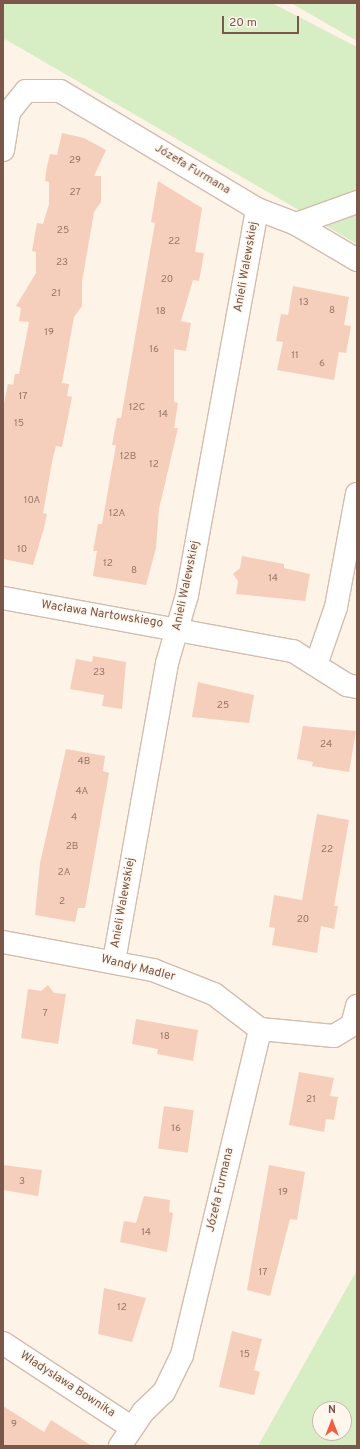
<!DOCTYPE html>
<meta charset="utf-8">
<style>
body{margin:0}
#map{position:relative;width:360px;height:1449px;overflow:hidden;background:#fef3e7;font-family:Overpass,sans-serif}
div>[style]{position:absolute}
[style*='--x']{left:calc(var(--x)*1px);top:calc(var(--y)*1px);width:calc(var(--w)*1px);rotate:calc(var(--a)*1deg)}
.green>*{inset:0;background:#d7edc3}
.building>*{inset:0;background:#f5cfbc;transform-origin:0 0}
.roads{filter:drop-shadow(1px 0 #d3bcae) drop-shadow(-1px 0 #d3bcae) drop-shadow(0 1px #d3bcae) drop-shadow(0 -1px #d3bcae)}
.minor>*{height:22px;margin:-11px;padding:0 11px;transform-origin:11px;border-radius:11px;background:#fff}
span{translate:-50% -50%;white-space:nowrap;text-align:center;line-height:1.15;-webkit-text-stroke:3px #fff7ee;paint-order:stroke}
.number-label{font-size:10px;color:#997566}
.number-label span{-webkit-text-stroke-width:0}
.street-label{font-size:12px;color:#7a5749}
.frame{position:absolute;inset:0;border:4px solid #7a5749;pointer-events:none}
.north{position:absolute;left:312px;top:1401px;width:40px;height:40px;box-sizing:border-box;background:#fff7ee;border:1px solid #cab7ac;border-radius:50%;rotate:0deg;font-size:11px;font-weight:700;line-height:16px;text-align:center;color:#7a5749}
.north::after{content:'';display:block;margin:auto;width:14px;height:18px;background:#ef5f44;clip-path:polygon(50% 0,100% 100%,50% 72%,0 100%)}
.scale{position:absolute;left:222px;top:16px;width:77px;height:18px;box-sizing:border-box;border:2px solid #7a5749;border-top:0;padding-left:5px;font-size:12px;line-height:14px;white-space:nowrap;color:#7a5749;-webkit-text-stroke:3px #fff7ee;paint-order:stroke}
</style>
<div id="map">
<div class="green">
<div style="clip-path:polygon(3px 3px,272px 3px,357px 47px,357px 244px,5px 39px,3px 46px)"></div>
<div style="clip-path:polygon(291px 3px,357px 3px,357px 41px)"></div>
<div style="clip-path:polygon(evenodd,357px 1270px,357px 1446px,258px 1446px,357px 1270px,320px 1409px,344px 1409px,344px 1433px,320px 1433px,320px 1409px)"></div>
</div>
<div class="building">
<div style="clip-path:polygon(62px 133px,84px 138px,106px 150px,94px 176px,101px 176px,101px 202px,94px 212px,82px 282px,82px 306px,74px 317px,62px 383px,69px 384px,67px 396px,72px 397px,62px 447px,56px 446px,53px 457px,43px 513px,47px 514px,44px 528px,33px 565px,3px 559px,3px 408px,8px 384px,13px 385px,15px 374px,19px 374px,29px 322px,19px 321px,21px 308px,16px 306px,36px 273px,36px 252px,32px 251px,37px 223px,43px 224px,49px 204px,49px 182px,45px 181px,47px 166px,50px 154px,57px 155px)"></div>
<div style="clip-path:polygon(158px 181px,202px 208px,195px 252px,204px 253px,199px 281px,193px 280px,181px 321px,191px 323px,186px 351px,174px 349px,174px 402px,178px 403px,174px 428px,178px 428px,159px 509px,156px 548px,146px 585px,93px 576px,97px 551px,93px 551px,98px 524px,102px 524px,116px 445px,112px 445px,117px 418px,121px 418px,155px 223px,151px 222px)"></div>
<div style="clip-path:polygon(293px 286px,349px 297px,344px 325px,351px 326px,349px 337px,346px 353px,339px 352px,334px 380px,277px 370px,283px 342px,276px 341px,281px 314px,288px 315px)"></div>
<div style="clip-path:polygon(242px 556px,284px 564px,284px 568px,310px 574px,305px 601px,236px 594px,238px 581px,233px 574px,240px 568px)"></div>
<div style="clip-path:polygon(93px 656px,126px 662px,122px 709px,102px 706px,104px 695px,70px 689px,76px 659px,92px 662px)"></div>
<div style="clip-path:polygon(198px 682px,254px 695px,249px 723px,192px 717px)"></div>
<div style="clip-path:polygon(303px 726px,356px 731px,349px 772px,312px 766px,313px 762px,297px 759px)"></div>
<div style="clip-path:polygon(66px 749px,105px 756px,103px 771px,109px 773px,85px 908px,78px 908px,75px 922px,35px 915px,40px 863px)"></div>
<div style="clip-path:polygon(317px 814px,349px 820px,334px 906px,338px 906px,334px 929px,321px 926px,317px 953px,272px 945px,275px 928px,269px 927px,274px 895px,302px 900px)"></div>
<div style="clip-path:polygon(48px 985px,54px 993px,66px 994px,58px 1044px,21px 1038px,28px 989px,41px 991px)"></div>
<div style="clip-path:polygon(136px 1019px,198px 1030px,193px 1061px,157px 1054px,158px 1049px,132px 1044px)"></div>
<div style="clip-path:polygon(299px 1072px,334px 1078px,330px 1096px,338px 1097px,334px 1120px,326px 1119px,324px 1132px,289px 1125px)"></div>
<div style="left:164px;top:1106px;width:30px;height:43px;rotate:8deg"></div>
<div style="clip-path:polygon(3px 1165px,42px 1170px,38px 1196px,3px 1190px)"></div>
<div style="clip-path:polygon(269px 1165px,305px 1172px,297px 1220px,290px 1219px,270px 1296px,247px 1290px)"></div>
<div style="clip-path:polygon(144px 1196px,170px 1200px,169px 1212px,173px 1213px,167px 1252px,120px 1242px,124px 1221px,136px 1223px)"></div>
<div style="clip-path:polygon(104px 1288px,146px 1298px,132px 1342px,98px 1334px)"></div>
<div style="clip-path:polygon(232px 1331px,262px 1339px,254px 1370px,260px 1372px,254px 1395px,219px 1387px)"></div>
<div style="clip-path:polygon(3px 1406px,44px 1432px,51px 1420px,92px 1446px,3px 1446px)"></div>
</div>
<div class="roads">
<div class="minor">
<div style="--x:3;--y:150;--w:38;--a:-81"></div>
<div style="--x:9;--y:112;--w:27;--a:-51"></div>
<div style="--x:26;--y:91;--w:34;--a:0"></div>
<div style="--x:60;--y:91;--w:230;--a:30.9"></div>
<div style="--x:257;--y:209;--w:42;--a:21"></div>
<div style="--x:296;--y:224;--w:71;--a:30.5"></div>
<div style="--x:296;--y:224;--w:65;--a:-19.8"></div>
<div style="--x:3;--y:598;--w:295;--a:10.4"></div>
<div style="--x:293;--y:651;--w:64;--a:32.2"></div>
<div style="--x:347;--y:685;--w:10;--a:11"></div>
<div style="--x:316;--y:665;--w:61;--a:-71"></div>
<div style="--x:336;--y:607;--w:115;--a:-79.5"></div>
<div style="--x:3;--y:942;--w:153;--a:10.6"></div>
<div style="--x:153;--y:970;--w:66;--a:21.5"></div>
<div style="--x:214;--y:994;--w:58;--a:37.3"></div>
<div style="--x:114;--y:961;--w:303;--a:-79.9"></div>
<div style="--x:167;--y:663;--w:71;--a:-73.6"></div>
<div style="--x:187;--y:595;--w:392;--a:-79.7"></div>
<div style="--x:3;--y:1343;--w:153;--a:33.3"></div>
<div style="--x:120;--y:1446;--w:41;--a:-55.9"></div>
<div style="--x:143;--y:1412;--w:29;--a:-44"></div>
<div style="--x:164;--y:1392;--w:41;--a:-64.1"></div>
<div style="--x:182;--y:1355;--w:335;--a:-76.5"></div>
<div style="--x:260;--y:1029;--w:74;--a:5.4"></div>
<div style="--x:334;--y:1036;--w:21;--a:-31"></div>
<div style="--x:352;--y:1025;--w:20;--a:-75"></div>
</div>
</div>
<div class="number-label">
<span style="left:75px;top:161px">29</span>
<span style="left:75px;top:193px">27</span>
<span style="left:63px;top:231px">25</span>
<span style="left:174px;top:242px">22</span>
<span style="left:62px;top:263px">23</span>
<span style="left:167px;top:280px">20</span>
<span style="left:56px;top:294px">21</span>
<span style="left:304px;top:303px">13</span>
<span style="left:332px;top:311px">8</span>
<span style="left:161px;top:312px">18</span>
<span style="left:49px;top:333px">19</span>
<span style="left:154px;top:350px">16</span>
<span style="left:295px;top:356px">11</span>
<span style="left:322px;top:364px">6</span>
<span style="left:23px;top:397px">17</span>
<span style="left:137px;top:408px">12C</span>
<span style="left:163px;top:415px">14</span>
<span style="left:19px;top:424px">15</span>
<span style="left:128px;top:457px">12B</span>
<span style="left:154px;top:465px">12</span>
<span style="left:32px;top:501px">10A</span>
<span style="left:117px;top:514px">12A</span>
<span style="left:22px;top:550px">10</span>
<span style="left:108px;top:564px">12</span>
<span style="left:134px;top:571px">8</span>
<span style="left:273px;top:579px">14</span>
<span style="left:99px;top:673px">23</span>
<span style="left:223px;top:706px">25</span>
<span style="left:326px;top:745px">24</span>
<span style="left:84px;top:762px">4B</span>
<span style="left:82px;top:792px">4A</span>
<span style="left:74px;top:818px">4</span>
<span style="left:72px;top:847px">2B</span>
<span style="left:327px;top:850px">22</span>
<span style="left:64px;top:873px">2A</span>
<span style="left:62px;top:902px">2</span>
<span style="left:303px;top:920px">20</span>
<span style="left:45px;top:1014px">7</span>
<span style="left:165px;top:1037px">18</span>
<span style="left:311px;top:1100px">21</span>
<span style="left:176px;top:1129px">16</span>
<span style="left:22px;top:1182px">3</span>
<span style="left:283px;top:1193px">19</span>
<span style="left:146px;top:1233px">14</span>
<span style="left:263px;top:1273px">17</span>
<span style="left:122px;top:1308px">12</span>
<span style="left:245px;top:1355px">15</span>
<span style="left:14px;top:1425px">9</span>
</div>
<div class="street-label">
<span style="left:192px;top:170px;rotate:31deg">Józefa Furmana</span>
<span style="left:247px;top:267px;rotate:-80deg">Anieli Walewskiej</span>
<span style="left:187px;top:586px;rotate:-78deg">Anieli Walewskiej</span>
<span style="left:102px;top:615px;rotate:9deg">Wacława Nartowskiego</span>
<span style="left:124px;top:903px;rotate:-80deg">Anieli Walewskiej</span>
<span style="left:138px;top:969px;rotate:14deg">Wandy Madler</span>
<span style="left:221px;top:1190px;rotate:-77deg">Józefa Furmana</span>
<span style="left:67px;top:1385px;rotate:33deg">Władysława Bownika</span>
</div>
<div class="frame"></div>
<div class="north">N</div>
<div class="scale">20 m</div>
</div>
